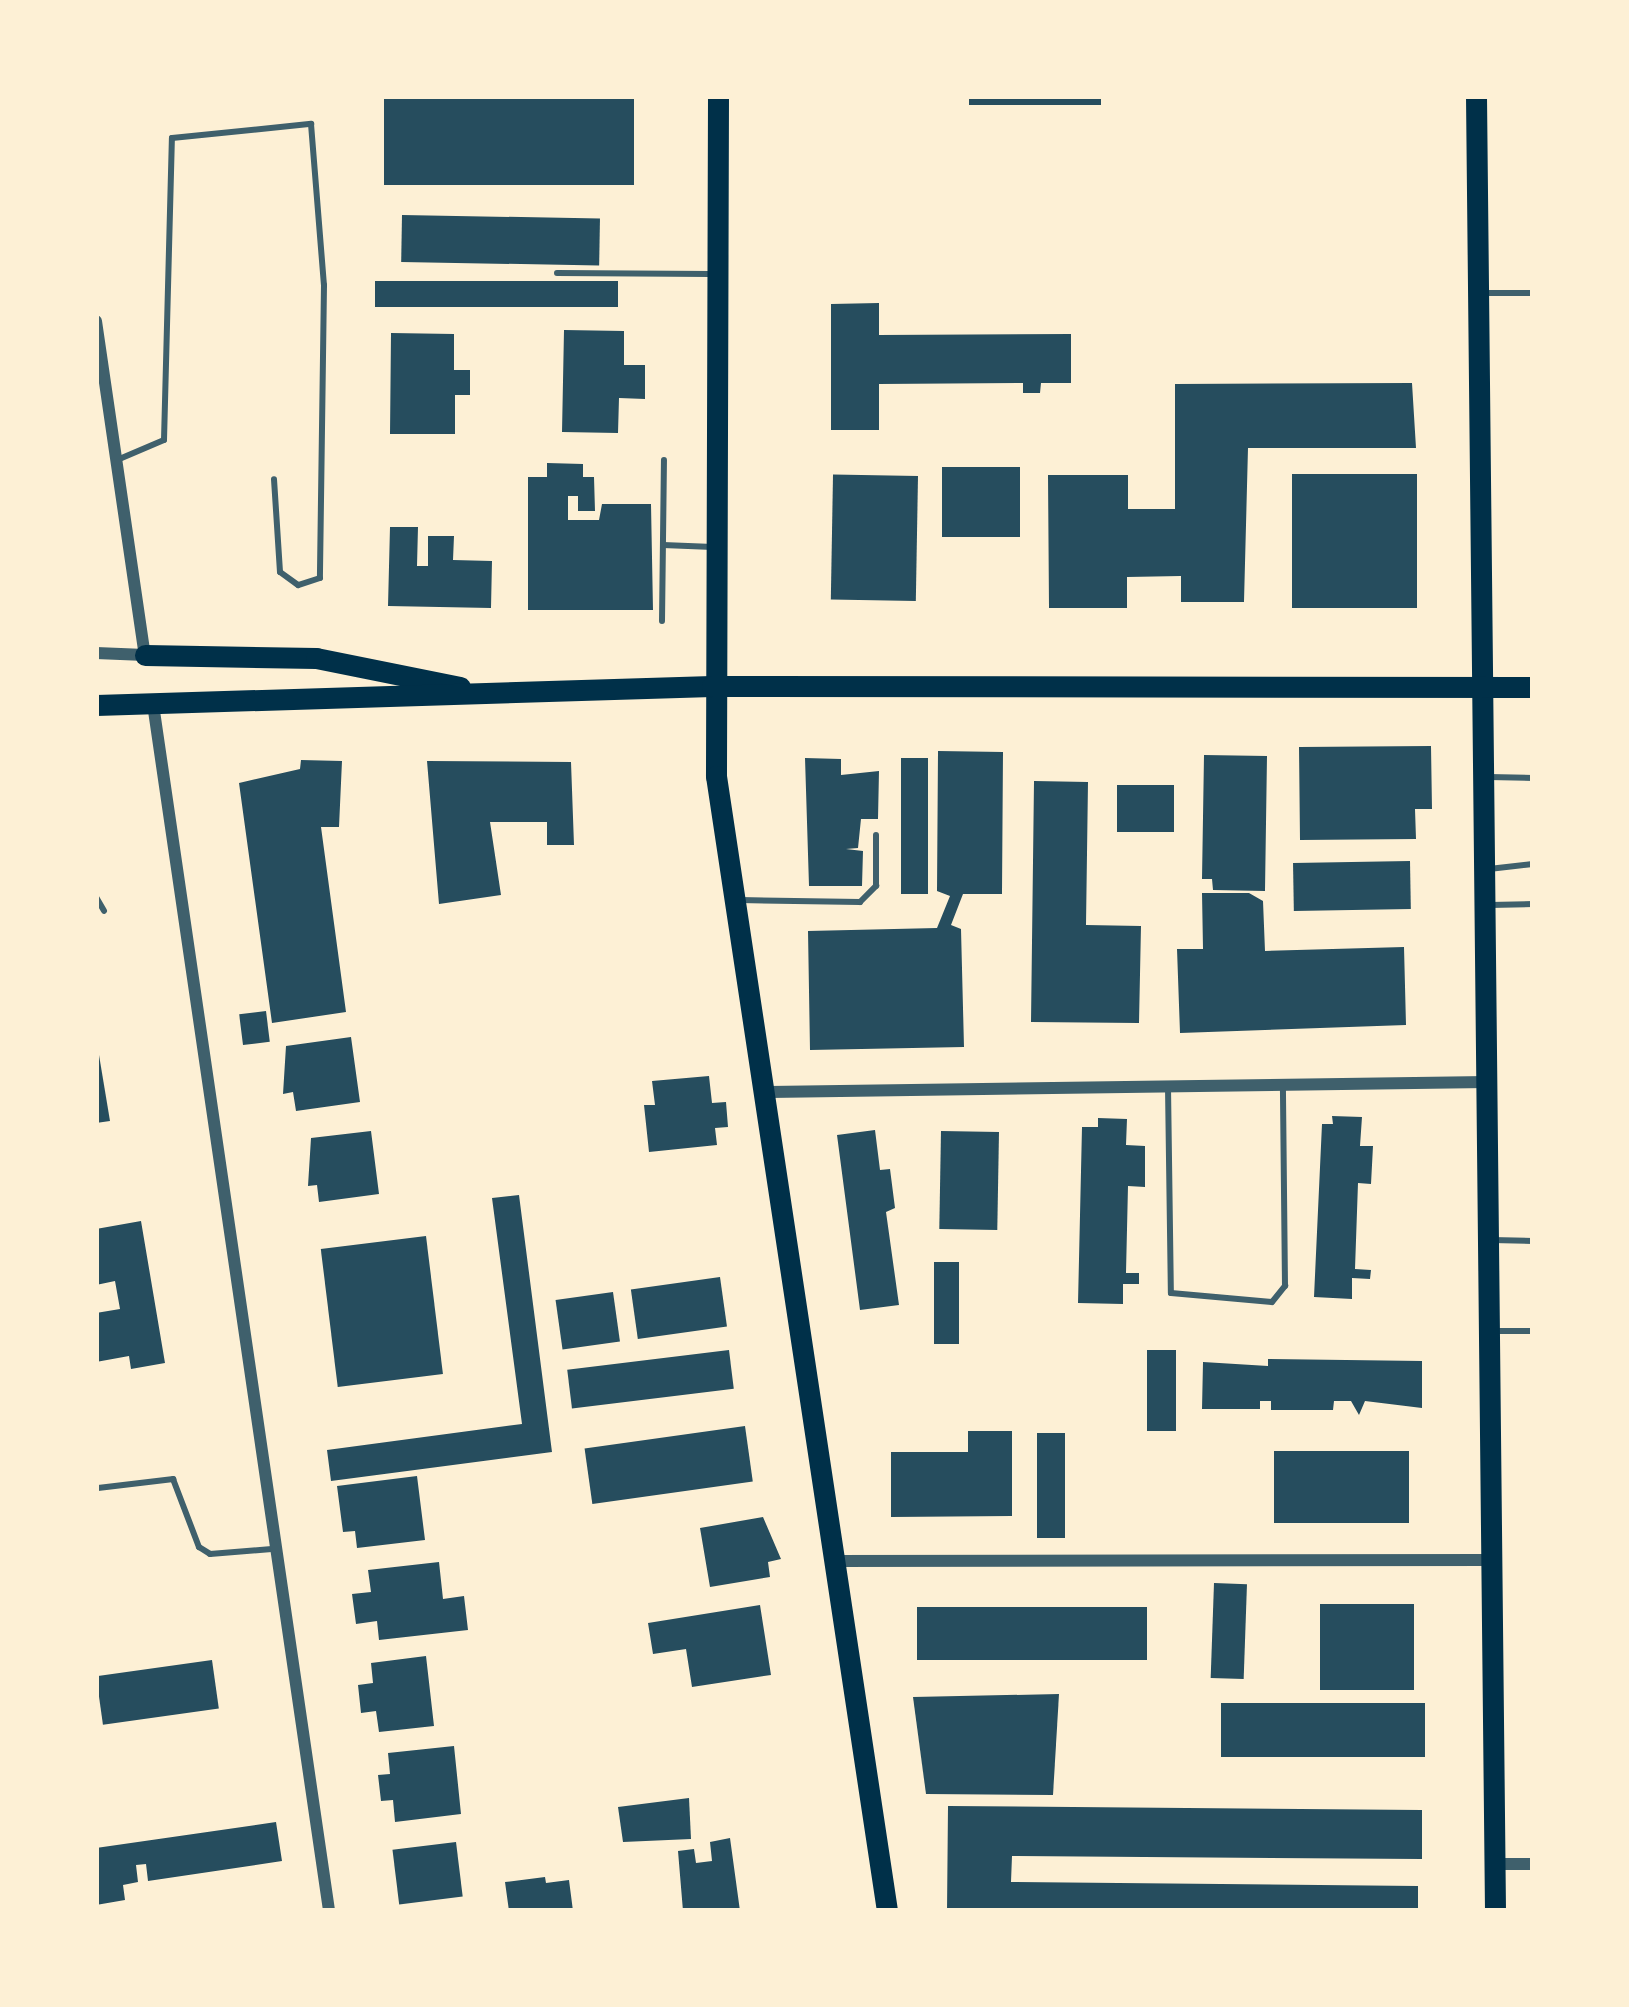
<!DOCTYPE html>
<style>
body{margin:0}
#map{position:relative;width:1629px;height:2007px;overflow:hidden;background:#fdf0d5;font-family:"Source Sans 3",sans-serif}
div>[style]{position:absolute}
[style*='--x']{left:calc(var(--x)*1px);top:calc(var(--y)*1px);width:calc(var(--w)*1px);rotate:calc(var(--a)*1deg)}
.building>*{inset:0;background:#264d5e;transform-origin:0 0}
.service>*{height:6px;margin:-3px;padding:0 3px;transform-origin:3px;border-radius:3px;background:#3f606c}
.minor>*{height:12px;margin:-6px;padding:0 6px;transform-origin:6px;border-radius:6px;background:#3f606c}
.primary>*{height:21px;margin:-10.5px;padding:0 10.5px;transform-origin:10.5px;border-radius:10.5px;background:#003049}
span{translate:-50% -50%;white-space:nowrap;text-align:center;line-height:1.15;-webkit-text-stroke:12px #fdf0d5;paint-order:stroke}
.frame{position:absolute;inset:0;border:99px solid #fdf0d5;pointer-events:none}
</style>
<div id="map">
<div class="building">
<div style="left:384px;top:96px;width:250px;height:89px"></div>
<div style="left:969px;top:96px;width:132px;height:9px"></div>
<div style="left:402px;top:215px;width:198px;height:47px;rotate:1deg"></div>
<div style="left:375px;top:281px;width:243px;height:26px"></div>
<div style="clip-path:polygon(879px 303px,879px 335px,1071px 334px,1071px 383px,1041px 383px,1040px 393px,1023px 393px,1023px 383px,879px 384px,879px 430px,831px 430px,831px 304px)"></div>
<div style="clip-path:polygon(564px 330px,624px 331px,624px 365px,645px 365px,645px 399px,619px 398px,618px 433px,562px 432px)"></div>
<div style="clip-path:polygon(391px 333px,454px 334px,454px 370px,470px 370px,470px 395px,455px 395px,455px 434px,390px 434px)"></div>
<div style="clip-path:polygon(1412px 383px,1416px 448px,1248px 448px,1244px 602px,1181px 602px,1181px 576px,1127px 577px,1127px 608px,1049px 608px,1048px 475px,1128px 475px,1128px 509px,1175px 509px,1175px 384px)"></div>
<div style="clip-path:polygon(547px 463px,583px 464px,583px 477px,594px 477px,595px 511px,578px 511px,578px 496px,568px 496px,568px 520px,599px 520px,602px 504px,651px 504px,653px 610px,528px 610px,528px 477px,547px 477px)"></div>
<div style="left:942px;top:467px;width:78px;height:70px"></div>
<div style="left:1292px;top:474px;width:125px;height:134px"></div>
<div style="left:918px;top:476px;width:125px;height:85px;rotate:91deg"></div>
<div style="clip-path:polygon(390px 527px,418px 527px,417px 566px,428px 566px,428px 536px,454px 536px,453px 560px,492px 561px,491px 608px,388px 606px)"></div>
<div style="clip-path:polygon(1431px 746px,1432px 809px,1415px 809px,1416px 839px,1300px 840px,1299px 747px)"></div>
<div style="clip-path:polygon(938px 751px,1003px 752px,1002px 894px,963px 894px,951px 925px,961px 929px,964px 1047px,810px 1050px,808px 931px,937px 928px,950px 896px,937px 891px)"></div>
<div style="clip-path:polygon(1204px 755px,1267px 756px,1265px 891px,1213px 890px,1212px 879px,1202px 879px)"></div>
<div style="clip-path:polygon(805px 758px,841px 759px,841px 775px,879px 771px,878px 819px,861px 819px,858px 848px,846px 849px,863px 851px,862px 886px,809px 886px)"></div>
<div style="left:901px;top:758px;width:27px;height:136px"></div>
<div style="clip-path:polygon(301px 760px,342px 761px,339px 827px,321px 827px,346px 1012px,272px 1023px,239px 783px,300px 769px)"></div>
<div style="clip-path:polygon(427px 761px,571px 762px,574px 845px,547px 845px,547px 822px,490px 822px,501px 895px,439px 904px)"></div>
<div style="clip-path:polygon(1034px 781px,1088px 782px,1086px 925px,1141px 926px,1139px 1023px,1031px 1022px)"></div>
<div style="left:1117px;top:785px;width:57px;height:47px"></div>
<div style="left:1410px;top:861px;width:48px;height:117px;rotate:89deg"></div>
<div style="clip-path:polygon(1202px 893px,1249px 893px,1263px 901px,1265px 951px,1404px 947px,1406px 1025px,1180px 1033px,1177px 949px,1203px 949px)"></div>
<div style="left:266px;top:1011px;width:31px;height:27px;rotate:83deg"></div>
<div style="clip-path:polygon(351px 1037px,360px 1102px,296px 1111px,293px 1092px,283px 1094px,286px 1046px)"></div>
<div style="clip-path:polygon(98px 1049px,110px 1121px,96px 1123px,96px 1050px)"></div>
<div style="clip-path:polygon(709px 1076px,712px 1103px,726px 1102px,728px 1127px,715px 1128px,717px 1145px,649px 1152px,644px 1105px,655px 1105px,652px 1081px)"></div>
<div style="clip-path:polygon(1332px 1116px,1362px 1117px,1360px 1146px,1373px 1146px,1371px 1184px,1358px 1183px,1355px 1269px,1371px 1270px,1370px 1279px,1352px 1278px,1352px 1299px,1314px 1297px,1322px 1124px,1333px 1124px)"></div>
<div style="clip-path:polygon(1098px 1118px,1127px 1119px,1126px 1145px,1145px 1146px,1145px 1187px,1128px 1186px,1126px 1273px,1139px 1273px,1139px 1284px,1123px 1284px,1123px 1304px,1078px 1303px,1082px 1127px,1098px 1127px)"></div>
<div style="clip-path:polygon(875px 1130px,880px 1170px,890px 1169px,895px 1208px,886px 1212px,899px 1305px,860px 1310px,837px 1135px)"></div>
<div style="clip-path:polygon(371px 1131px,379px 1194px,319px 1202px,317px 1185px,308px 1186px,311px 1138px)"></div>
<div style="left:941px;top:1131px;width:58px;height:98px;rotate:1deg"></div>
<div style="clip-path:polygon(519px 1195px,552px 1452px,331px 1481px,327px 1450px,522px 1424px,492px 1198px)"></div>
<div style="clip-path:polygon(141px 1221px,165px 1363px,131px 1369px,129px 1356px,96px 1362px,96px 1313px,120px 1309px,115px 1281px,96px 1285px,96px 1229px)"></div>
<div style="left:426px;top:1236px;width:139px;height:106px;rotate:83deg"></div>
<div style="left:934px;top:1262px;width:25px;height:82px"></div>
<div style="left:720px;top:1277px;width:50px;height:90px;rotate:82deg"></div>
<div style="left:613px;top:1292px;width:50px;height:58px;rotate:82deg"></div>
<div style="left:729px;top:1350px;width:39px;height:163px;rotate:83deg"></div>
<div style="left:1147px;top:1350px;width:29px;height:81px"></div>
<div style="clip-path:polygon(1268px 1359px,1422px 1361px,1422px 1408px,1365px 1401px,1359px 1415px,1351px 1401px,1334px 1401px,1333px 1410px,1271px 1410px,1271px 1401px,1260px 1401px,1260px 1409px,1202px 1409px,1203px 1362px,1268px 1366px)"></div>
<div style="left:745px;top:1426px;width:56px;height:162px;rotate:82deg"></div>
<div style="clip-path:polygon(968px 1431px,1012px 1431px,1012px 1516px,891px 1517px,891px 1452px,968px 1452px)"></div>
<div style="left:1037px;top:1433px;width:28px;height:105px"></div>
<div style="left:1409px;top:1451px;width:72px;height:135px;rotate:90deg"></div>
<div style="clip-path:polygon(417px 1476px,425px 1540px,357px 1548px,355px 1531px,343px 1532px,337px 1486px)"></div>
<div style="clip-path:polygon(763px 1517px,781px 1559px,768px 1562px,770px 1577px,710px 1587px,700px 1528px)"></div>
<div style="clip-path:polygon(439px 1562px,443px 1599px,464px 1596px,468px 1630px,379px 1640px,377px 1621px,356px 1624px,352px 1594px,371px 1592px,368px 1570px)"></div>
<div style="left:1214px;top:1583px;width:33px;height:95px;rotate:2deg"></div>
<div style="left:1320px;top:1604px;width:94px;height:86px"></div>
<div style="clip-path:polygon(760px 1605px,771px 1675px,692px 1687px,686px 1649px,653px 1654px,648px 1623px)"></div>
<div style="left:1147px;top:1607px;width:53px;height:230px;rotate:90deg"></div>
<div style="clip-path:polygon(426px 1656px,434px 1726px,379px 1732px,376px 1711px,361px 1713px,358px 1685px,373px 1683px,371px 1663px)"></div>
<div style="left:212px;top:1660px;width:49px;height:117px;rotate:82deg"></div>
<div style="clip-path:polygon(1059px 1694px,1053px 1795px,926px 1794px,913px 1697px)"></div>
<div style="left:1425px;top:1703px;width:54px;height:204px;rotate:90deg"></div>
<div style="clip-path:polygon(454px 1746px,461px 1814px,395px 1822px,393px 1800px,381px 1801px,378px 1775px,390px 1774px,388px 1753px)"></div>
<div style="clip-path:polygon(689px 1798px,691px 1839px,623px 1842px,618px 1807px)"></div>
<div style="clip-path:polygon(948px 1806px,1422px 1810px,1422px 1859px,1012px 1856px,1011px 1882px,1418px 1886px,1418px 1911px,947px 1911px)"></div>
<div style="clip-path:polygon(276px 1822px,282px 1861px,148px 1881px,146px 1864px,136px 1865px,138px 1882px,123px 1885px,125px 1900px,96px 1905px,96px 1848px)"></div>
<div style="clip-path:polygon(730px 1838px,740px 1911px,683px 1911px,678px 1851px,694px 1849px,696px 1863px,712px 1861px,710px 1842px)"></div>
<div style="left:456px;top:1842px;width:55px;height:64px;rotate:83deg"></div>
<div style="clip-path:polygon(545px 1877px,546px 1883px,569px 1880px,573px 1911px,509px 1911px,505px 1882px)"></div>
</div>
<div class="service">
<div style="--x:557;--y:273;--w:153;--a:0.4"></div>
<div style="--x:1483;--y:293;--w:50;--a:0"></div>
<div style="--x:117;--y:460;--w:51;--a:-23.1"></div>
<div style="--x:164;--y:440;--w:302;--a:-88.5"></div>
<div style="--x:172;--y:138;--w:140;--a:-5.8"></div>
<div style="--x:311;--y:124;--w:162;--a:85.4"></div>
<div style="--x:324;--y:285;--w:293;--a:90.8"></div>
<div style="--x:320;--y:578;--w:23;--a:162"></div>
<div style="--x:298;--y:585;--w:22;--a:-144"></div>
<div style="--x:280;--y:572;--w:93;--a:-93.7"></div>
<div style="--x:663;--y:545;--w:50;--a:2.3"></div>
<div style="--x:662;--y:621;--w:161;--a:-89.3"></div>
<div style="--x:1489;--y:777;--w:44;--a:1.3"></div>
<div style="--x:1489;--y:869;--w:44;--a:-6.5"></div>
<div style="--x:96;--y:897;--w:16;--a:60"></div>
<div style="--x:740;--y:900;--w:120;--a:1"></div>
<div style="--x:860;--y:902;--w:23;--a:-45"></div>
<div style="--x:876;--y:886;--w:51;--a:-90"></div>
<div style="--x:1490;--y:905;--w:43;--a:-1.3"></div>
<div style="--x:1168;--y:1087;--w:206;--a:89.2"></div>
<div style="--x:1171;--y:1293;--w:101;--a:5.1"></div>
<div style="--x:1272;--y:1302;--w:21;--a:-51"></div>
<div style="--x:1285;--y:1286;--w:200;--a:-90.6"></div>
<div style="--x:1492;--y:1240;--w:41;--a:1.4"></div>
<div style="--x:1492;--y:1331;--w:41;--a:0"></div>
<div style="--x:98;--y:1488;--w:76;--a:-6.8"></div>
<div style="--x:173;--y:1479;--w:73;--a:69.1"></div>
<div style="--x:199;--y:1547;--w:13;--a:32"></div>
<div style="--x:210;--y:1554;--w:62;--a:-4.6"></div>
</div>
<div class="minor">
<div style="--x:96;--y:321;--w:338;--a:81.7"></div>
<div style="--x:145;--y:655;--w:49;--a:-177.7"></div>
<div style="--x:153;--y:704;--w:1220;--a:81.7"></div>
<div style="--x:769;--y:1092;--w:718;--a:-0.8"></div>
<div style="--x:832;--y:1561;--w:659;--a:-0.09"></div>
<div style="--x:1495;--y:1864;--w:38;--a:0"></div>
</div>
<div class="primary">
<div style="--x:718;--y:96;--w:680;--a:90.17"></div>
<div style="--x:716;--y:776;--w:1148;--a:81.43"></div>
<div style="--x:1476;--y:96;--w:1815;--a:89.4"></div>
<div style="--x:145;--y:655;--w:171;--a:1"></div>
<div style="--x:316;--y:658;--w:147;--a:11.4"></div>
<div style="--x:96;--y:705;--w:616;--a:-1.77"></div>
<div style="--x:712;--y:686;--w:821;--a:0.07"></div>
</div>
<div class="frame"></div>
</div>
